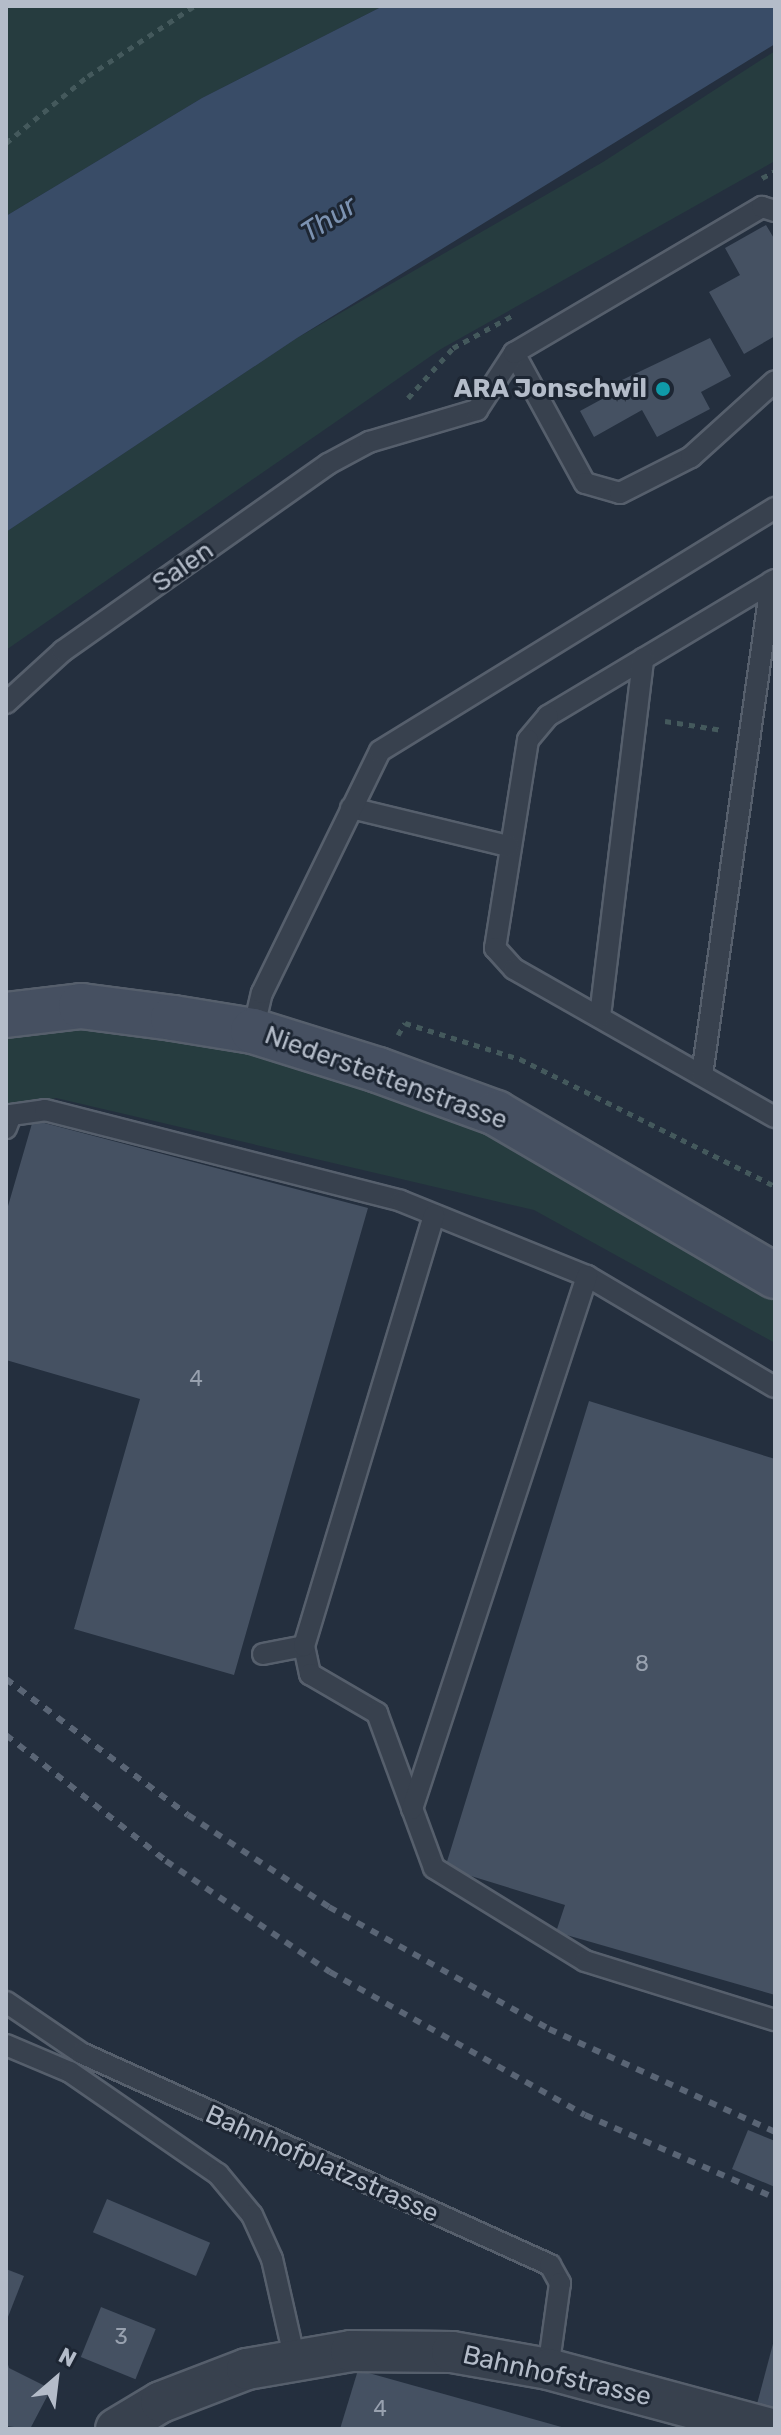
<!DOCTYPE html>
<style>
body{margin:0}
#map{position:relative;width:781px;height:2435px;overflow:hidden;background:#242f3e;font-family:Rubik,sans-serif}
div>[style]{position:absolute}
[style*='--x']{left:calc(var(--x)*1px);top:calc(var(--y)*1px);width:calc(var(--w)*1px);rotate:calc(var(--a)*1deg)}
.green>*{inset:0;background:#263c3f}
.water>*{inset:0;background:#394c67}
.building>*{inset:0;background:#455162;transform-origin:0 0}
.path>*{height:5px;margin-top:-2.5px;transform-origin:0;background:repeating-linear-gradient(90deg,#44595c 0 6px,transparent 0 12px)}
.roads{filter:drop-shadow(2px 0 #565f6c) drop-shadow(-2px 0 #565f6c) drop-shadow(0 2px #565f6c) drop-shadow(0 -2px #565f6c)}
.lane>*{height:20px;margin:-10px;padding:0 10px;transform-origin:10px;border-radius:10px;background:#38414e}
.street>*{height:40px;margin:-20px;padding:0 20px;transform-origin:20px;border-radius:20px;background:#38414e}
.secondary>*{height:44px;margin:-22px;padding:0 22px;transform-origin:22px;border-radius:22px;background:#465061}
.rail>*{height:6px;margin-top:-3px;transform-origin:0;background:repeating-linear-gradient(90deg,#5a6575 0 8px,transparent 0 16px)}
.dots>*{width:22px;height:22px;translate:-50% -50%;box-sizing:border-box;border:4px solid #1d2633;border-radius:50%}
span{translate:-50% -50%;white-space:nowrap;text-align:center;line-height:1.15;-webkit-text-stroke:6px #1d2633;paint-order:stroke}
.number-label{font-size:22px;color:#98a1af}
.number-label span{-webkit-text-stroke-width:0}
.poi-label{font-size:26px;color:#b4bcc9;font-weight:700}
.right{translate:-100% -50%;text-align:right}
.street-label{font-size:26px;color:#b4bcc9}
.water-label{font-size:28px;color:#7c92b1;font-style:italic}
.frame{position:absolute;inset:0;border:8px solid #b4bcc9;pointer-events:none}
.north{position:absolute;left:16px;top:2339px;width:80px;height:80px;-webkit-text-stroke:6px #1d2633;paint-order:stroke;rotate:28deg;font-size:22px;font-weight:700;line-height:32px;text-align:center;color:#b4bcc9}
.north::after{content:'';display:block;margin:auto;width:28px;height:36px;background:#b4bcc9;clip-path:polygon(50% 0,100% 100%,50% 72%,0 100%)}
</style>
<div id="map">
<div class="green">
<div style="clip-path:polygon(6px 6px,383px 6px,202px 98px,6px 216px)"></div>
<div style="clip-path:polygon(775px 51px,775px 161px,441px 349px,6px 650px,6px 532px,297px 338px,603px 162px)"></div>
<div style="clip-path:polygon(6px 1015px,378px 1070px,775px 1276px,775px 1343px,534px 1210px,56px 1098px,6px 1110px)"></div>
</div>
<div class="water">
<div style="clip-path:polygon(383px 6px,775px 6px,775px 44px,297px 338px,6px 532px,6px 216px,202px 98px)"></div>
</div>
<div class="building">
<div style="clip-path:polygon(766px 225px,775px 240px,775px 336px,744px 354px,709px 292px,740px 275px,725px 248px)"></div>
<div style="clip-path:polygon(710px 338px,731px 376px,701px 392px,710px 409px,657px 437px,642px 410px,594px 437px,580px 411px,626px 386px,622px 380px)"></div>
<div style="clip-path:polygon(33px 1120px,368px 1208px,234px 1675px,74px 1629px,140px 1399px,6px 1360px,6px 1213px)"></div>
<div style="clip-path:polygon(589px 1401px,775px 1459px,775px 1995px,556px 1932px,565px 1905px,445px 1868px)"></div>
<div style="clip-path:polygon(748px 2130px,775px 2141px,775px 2187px,732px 2169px)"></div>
<div style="left:107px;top:2199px;width:112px;height:36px;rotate:23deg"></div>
<div style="clip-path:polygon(6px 2269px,24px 2276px,6px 2322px)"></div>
<div style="left:101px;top:2307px;width:59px;height:54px;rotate:22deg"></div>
<div style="clip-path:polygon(774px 2340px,775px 2340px,775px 2408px,757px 2404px)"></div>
<div style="clip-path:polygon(6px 2358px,9px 2368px,51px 2389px,30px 2429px,6px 2426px)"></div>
<div style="clip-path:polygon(358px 2370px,565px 2428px,565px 2429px,340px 2429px)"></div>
</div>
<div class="path">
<div style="--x:6;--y:143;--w:106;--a:-39.3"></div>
<div style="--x:88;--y:76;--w:127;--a:-33.4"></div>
<div style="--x:762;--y:178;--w:15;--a:-28"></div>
<div style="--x:408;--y:398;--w:67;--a:-48"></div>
<div style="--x:453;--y:348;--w:71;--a:-28.7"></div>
<div style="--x:665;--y:721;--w:58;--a:9"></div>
<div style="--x:398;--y:1035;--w:14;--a:-60"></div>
<div style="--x:405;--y:1023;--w:121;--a:17.4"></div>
<div style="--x:520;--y:1059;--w:285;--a:26.5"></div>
</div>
<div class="roads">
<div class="lane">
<div style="--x:514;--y:353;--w:148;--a:61.4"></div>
<div style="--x:585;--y:483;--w:36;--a:16"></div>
<div style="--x:620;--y:493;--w:80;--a:-26.9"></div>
<div style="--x:691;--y:457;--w:113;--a:-42.1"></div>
<div style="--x:775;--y:580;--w:265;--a:149.1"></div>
<div style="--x:548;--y:716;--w:31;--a:130"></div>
<div style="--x:528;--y:740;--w:211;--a:99"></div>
<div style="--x:495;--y:948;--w:28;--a:48"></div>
<div style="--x:514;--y:969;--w:300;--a:29.6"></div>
<div style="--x:6;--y:703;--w:77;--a:-42.4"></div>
<div style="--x:63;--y:651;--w:324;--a:-35.2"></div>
<div style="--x:328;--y:464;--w:47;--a:-28.2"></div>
<div style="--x:369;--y:442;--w:113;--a:-16.5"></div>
<div style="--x:477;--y:410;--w:68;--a:-57"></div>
<div style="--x:514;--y:353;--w:288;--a:-30.5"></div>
<div style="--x:762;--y:207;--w:14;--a:17"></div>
<div style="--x:351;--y:808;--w:162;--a:13.6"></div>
<div style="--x:600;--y:1016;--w:360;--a:-83.1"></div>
<div style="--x:253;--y:1031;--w:39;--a:-77"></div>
<div style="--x:262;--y:993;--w:269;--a:-64"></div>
<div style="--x:380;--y:751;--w:464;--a:-31.6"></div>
<div style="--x:702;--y:1075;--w:498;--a:-82"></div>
<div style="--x:6;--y:1128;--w:14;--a:-69"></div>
<div style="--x:11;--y:1115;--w:34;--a:-8"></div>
<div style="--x:45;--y:1110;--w:367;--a:14.3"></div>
<div style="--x:401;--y:1201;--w:201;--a:22"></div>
<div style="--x:587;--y:1276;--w:218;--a:30.6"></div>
<div style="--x:304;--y:1646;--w:29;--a:78"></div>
<div style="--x:310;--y:1674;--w:78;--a:30.2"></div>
<div style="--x:377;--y:1713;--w:165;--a:69.8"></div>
<div style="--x:434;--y:1868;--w:177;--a:31.6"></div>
<div style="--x:585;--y:1961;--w:199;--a:17.3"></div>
<div style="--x:263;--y:1654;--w:42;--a:-11"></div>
<div style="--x:304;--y:1646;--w:450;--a:-73.2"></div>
<div style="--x:412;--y:1809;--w:561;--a:-71.82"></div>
<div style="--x:6;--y:2002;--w:91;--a:34.2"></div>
<div style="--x:81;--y:2053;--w:515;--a:24.32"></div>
<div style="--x:550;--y:2265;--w:21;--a:61"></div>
<div style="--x:560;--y:2283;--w:87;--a:97.9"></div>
<div style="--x:6;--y:2045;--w:69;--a:22.9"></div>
<div style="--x:70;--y:2072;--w:180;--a:34.6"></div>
<div style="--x:218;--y:2174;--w:53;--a:50.3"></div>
<div style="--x:252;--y:2215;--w:48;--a:65.6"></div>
<div style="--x:272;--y:2259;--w:104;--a:77.2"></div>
</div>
<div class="street">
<div style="--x:116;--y:2429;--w:52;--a:-31"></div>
<div style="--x:161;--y:2402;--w:92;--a:-21"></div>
<div style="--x:247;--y:2369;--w:106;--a:-9.8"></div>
<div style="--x:351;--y:2351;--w:101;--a:0.6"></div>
<div style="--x:452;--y:2352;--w:97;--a:10"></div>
<div style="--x:548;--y:2369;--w:230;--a:15.1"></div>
</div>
<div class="secondary">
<div style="--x:6;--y:1015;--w:76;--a:-6.8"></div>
<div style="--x:81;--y:1006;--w:93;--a:7.4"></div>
<div style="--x:173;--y:1018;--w:81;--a:9.2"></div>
<div style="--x:253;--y:1031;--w:131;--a:17.3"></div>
<div style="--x:378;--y:1070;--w:126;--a:20"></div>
<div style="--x:496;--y:1113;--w:323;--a:30.3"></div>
</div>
</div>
<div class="rail">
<div style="--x:6;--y:1679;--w:227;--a:36.8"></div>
<div style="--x:188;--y:1815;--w:168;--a:33.1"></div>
<div style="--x:329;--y:1907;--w:252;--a:29"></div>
<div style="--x:549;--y:2029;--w:248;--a:24.5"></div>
<div style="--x:6;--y:1735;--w:204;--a:38.2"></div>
<div style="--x:166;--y:1861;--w:198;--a:34.1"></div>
<div style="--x:330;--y:1972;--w:292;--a:29.3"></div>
<div style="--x:585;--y:2115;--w:207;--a:23.6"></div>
</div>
<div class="dots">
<div style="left:663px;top:389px;background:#0f9aa8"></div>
</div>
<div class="number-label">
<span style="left:196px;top:1379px">4</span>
<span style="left:642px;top:1664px">8</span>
<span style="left:121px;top:2337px">3</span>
<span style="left:380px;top:2409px">4</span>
</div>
<div class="poi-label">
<span class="right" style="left:647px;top:389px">ARA Jonschwil</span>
</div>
<div class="street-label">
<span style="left:183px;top:567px;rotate:-35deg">Salen</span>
<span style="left:386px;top:1078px;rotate:20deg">Niederstettenstrasse</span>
<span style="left:322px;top:2164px;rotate:24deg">Bahnhofplatzstrasse</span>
<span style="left:557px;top:2376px;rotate:13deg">Bahnhofstrasse</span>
</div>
<div class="water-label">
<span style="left:329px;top:219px;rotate:-33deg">Thur</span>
</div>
<div class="frame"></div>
<div class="north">N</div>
</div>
